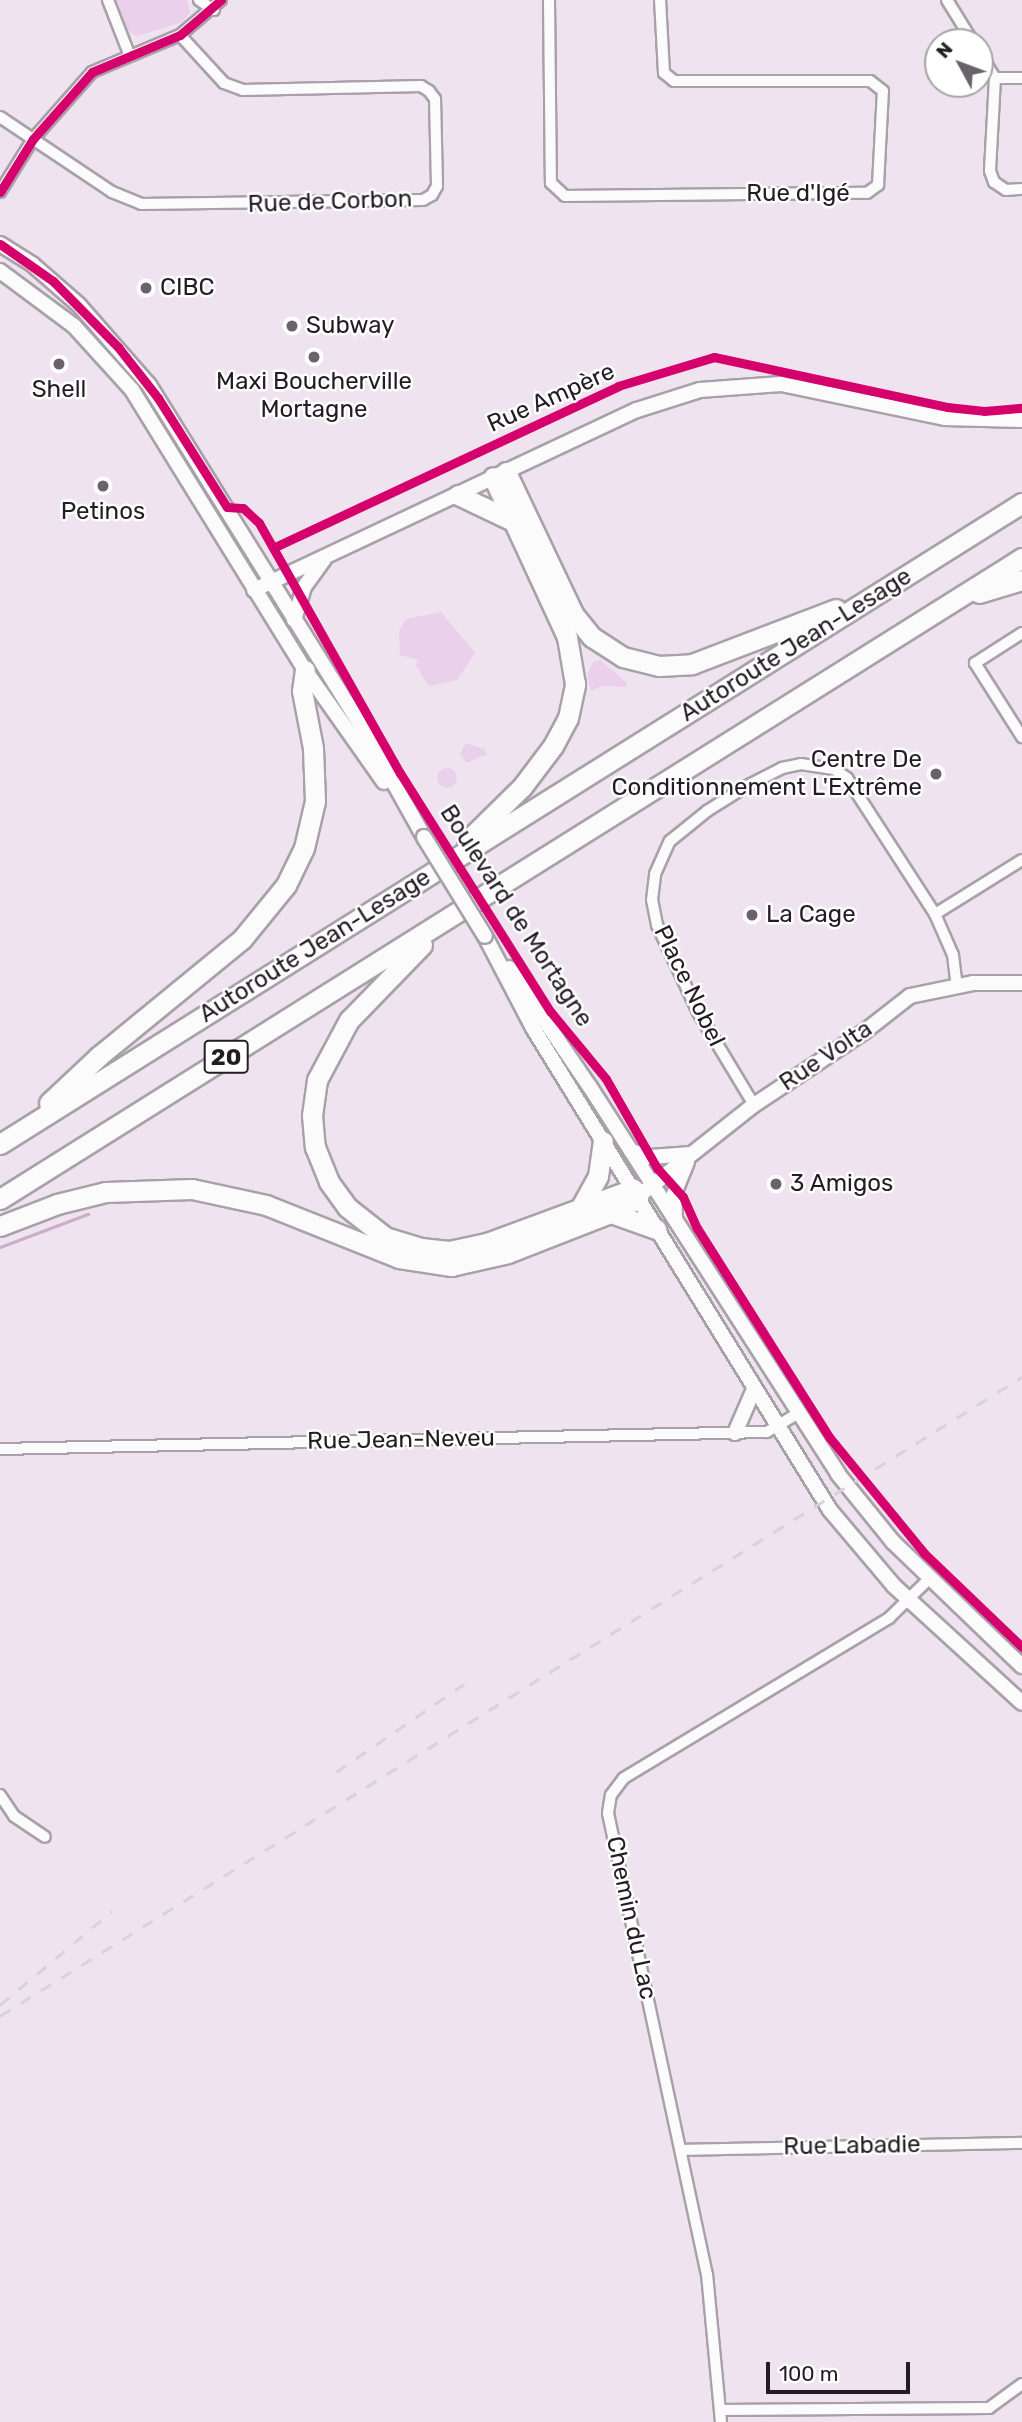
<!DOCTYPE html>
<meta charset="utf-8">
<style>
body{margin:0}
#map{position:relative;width:1022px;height:2422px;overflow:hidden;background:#eee3ee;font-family:Rubik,sans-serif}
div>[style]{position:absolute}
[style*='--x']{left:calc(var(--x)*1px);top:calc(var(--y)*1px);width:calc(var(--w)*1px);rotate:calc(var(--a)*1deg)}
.green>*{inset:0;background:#ebd0eb}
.round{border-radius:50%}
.stream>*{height:2.5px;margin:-1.25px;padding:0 1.25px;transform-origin:1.25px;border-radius:1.25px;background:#cbaccb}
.roads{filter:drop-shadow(2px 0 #a9a1a9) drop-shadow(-2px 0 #a9a1a9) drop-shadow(0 2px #a9a1a9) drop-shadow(0 -2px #a9a1a9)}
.street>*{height:10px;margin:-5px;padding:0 5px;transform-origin:5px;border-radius:5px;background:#fcfbfc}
.secondary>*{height:14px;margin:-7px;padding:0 7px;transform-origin:7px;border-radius:7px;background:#fcfbfc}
.highway>*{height:19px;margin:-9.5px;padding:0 9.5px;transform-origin:9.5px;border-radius:9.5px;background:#fcfbfc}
.rail>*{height:2.5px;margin-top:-1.25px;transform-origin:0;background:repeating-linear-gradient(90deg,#d6d4d6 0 12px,transparent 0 24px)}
.bridges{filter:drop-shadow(2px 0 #a9a1a9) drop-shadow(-2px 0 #a9a1a9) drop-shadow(0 2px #a9a1a9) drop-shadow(0 -2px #a9a1a9)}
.secondary-bridge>*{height:14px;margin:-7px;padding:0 7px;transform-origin:7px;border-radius:7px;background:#fcfbfc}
.cycleway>*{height:9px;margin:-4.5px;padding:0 4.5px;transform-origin:4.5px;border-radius:4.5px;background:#d6006c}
.dots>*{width:19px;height:19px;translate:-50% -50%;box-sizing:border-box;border:4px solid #fff;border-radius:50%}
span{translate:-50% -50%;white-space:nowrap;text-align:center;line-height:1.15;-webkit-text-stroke:5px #fff;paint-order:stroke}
.shield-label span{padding:2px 5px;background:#fff;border:2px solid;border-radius:5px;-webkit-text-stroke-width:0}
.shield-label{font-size:23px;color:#231d23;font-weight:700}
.street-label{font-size:24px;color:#231d23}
.poi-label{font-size:24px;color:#231d23}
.left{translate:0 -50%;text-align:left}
.right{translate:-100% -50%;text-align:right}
.north{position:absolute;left:924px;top:28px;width:70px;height:70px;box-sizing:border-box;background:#fff;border:2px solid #a7a5a7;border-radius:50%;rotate:311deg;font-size:19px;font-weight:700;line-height:28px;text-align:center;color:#231d23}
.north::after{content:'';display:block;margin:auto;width:24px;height:32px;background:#6a626a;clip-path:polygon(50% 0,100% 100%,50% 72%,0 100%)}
.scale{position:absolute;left:766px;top:2362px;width:144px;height:32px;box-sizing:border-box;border:4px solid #231d23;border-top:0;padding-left:9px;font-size:21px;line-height:24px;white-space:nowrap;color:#231d23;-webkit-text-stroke:5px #fff;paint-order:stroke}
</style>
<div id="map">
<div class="green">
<div style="clip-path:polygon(116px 0,187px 0,190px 13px,182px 22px,137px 36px,127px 31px)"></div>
<div style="clip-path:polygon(441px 612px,475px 653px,457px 680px,429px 686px,416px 666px,418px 660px,400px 655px,399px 631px,406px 619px)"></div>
<div style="clip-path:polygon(600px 660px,627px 683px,626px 687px,602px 686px,591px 691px,587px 675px,593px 662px)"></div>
<div style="clip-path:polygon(466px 743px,484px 749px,487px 754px,466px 763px,460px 754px)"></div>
<div class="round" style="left:437px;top:768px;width:20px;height:20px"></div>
</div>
<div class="stream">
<div style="--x:0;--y:1247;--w:94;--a:-20.6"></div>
</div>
<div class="roads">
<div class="street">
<div style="--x:108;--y:0;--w:58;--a:68.7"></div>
<div style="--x:199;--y:0;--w:18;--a:34"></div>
<div style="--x:549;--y:0;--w:183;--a:89.4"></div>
<div style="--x:551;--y:183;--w:19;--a:43"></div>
<div style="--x:565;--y:196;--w:302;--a:-0.6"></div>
<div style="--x:867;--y:193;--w:14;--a:-36"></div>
<div style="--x:878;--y:185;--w:94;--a:-87"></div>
<div style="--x:883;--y:91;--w:16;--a:-142"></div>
<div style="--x:870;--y:81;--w:196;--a:180"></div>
<div style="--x:674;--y:81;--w:13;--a:-141"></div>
<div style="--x:664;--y:73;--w:73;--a:-93.1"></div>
<div style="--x:947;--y:0;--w:49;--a:58.2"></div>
<div style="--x:980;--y:54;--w:28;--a:58"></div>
<div style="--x:995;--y:78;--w:93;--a:93.1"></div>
<div style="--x:990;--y:171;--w:12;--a:70"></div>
<div style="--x:994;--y:182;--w:14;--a:34"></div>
<div style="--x:1006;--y:190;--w:16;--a:-4"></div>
<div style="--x:995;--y:78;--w:27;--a:0"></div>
<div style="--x:0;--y:117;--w:135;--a:33.8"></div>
<div style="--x:112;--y:192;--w:31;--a:22"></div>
<div style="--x:141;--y:204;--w:282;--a:-0.8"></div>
<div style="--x:423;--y:200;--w:10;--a:-29"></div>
<div style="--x:432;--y:195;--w:10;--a:-61"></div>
<div style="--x:437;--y:186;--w:87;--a:-91.3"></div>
<div style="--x:435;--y:99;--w:10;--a:-127"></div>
<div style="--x:429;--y:91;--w:9;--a:-148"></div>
<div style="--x:421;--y:86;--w:178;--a:178.7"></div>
<div style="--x:243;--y:90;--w:20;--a:-160"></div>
<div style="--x:224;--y:83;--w:65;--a:-132.5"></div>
<div style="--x:0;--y:192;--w:62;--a:-58.1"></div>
<div style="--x:33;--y:139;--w:89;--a:-48.6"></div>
<div style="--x:92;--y:72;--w:95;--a:-22.8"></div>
<div style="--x:180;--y:35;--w:54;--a:-40.5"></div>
<div style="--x:1022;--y:633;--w:56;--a:147.4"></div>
<div style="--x:975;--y:663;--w:88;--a:57.6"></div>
<div style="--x:935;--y:914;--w:102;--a:-31.8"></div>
<div style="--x:754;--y:1105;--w:109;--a:-121.1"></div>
<div style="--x:698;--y:1012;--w:96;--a:-115.2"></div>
<div style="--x:657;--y:925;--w:25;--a:-101"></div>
<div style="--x:652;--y:900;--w:26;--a:-83"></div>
<div style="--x:655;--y:874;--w:36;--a:-66"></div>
<div style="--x:670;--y:841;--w:48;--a:-39"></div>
<div style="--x:707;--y:811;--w:47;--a:-32"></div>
<div style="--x:747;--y:786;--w:39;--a:-27"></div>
<div style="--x:782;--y:768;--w:19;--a:-12"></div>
<div style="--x:801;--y:764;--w:33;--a:9"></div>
<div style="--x:834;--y:769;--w:16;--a:35"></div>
<div style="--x:847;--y:778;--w:162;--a:57.1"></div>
<div style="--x:935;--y:914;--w:45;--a:66.3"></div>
<div style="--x:953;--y:955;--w:31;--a:83"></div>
<div style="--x:0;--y:1449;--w:767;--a:-1.27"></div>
<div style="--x:767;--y:1432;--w:35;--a:-31"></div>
<div style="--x:0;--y:1795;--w:25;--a:56"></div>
<div style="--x:14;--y:1816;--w:37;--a:34"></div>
<div style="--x:682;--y:2150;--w:340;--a:-1.2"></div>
<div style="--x:720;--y:2410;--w:269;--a:-0.4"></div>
<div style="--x:989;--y:2408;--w:41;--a:-36"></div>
<div style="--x:721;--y:2422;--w:148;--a:-95.4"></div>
<div style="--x:707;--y:2275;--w:472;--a:-102.1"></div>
<div style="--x:608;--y:1813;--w:18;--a:-81"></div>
<div style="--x:611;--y:1795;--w:21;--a:-53"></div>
<div style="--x:624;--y:1778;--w:310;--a:-31.1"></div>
<div style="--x:889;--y:1618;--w:56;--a:-44.3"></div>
</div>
<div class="secondary">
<div style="--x:0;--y:244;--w:38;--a:32"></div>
<div style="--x:32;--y:264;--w:62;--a:41.1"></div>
<div style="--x:79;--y:305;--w:106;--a:48.8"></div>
<div style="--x:149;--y:385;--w:412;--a:58.1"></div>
<div style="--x:367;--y:735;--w:117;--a:60.8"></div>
<div style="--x:0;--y:271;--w:92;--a:36.6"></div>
<div style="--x:74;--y:326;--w:86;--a:47.8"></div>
<div style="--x:132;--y:390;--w:329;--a:58.3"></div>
<div style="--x:305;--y:670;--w:137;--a:54.8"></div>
<div style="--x:254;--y:590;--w:423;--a:-25.2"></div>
<div style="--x:637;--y:410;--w:66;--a:-17.6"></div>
<div style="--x:700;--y:390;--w:81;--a:-4.2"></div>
<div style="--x:781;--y:384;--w:167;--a:11.7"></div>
<div style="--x:945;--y:418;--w:77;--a:1.5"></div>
<div style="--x:294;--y:620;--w:34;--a:-73"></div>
<div style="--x:304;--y:587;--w:34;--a:-54"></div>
<div style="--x:485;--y:936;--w:104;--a:62.4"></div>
<div style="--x:533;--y:1028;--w:566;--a:58.36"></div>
<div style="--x:830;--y:1510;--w:99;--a:49.9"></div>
<div style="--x:894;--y:1586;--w:173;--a:42.4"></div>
<div style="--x:509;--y:968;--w:144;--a:55.8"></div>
<div style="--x:590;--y:1087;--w:460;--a:57.3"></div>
<div style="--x:838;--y:1474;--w:87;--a:51"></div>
<div style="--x:893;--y:1542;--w:179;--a:43.9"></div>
<div style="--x:631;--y:1151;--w:20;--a:18"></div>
<div style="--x:650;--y:1157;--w:41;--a:-4.2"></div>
<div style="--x:645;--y:1191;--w:139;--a:-38.3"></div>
<div style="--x:754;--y:1105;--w:132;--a:-33.6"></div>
<div style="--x:864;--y:1032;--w:58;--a:-38"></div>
<div style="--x:910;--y:996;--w:64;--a:-11.7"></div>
<div style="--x:973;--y:983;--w:49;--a:0"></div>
<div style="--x:675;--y:1219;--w:25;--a:-92"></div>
<div style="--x:674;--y:1194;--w:35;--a:-68"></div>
<div style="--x:735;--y:1433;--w:48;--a:-66.6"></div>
</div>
<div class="highway">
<div style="--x:506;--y:472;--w:158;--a:64.6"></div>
<div style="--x:574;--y:615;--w:28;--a:51"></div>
<div style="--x:592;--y:637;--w:37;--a:33"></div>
<div style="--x:623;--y:657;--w:37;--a:14"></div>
<div style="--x:659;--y:666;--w:33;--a:-3"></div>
<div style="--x:692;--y:664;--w:154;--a:-20.9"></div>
<div style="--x:458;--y:495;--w:61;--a:25.3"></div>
<div style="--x:979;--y:593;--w:45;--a:-16.8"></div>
<div style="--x:467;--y:841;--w:77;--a:-44.5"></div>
<div style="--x:522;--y:787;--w:51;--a:-52.9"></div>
<div style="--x:553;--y:746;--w:32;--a:-62"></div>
<div style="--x:568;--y:718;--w:35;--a:-78"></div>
<div style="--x:575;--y:684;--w:48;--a:-99.7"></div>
<div style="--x:567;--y:637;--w:176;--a:-114.8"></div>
<div style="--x:422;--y:945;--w:105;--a:134.2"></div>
<div style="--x:349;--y:1020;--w:68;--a:118.1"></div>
<div style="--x:317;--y:1080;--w:35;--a:98"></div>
<div style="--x:312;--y:1115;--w:32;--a:85"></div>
<div style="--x:315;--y:1147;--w:38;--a:68"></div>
<div style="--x:329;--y:1182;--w:31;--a:54"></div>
<div style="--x:347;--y:1207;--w:48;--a:38.3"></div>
<div style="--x:385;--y:1237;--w:38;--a:17"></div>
<div style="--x:421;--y:1248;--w:28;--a:6"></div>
<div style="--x:449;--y:1251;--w:39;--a:-12"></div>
<div style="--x:487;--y:1243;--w:156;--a:-20.3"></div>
<div style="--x:49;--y:1103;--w:69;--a:-43.2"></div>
<div style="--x:99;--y:1056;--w:185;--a:-39.3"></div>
<div style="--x:242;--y:939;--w:70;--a:-50.8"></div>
<div style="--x:286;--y:885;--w:41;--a:-64.1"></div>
<div style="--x:304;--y:848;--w:48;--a:-76.8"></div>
<div style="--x:315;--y:801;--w:53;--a:-92.2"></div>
<div style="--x:313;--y:748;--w:58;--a:-100.9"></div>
<div style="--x:302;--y:691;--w:21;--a:-82"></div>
<div style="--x:0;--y:1144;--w:1206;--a:-32.1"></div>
<div style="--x:0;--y:1199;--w:1206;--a:-32.1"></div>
<div style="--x:582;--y:1205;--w:33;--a:-61"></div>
<div style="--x:598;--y:1176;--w:35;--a:-82"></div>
<div style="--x:611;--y:1213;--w:48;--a:19.6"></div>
<div style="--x:0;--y:1226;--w:61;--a:-21.1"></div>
<div style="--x:57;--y:1204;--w:50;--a:-13.8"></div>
<div style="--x:106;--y:1192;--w:86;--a:-2"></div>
<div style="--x:192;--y:1189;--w:76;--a:12.2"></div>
<div style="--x:266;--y:1205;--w:143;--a:21.7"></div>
<div style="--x:399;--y:1258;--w:53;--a:8.7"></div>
<div style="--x:451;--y:1266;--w:58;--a:-12.8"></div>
<div style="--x:508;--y:1253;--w:123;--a:-21.4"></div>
<div style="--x:623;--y:1208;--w:19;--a:-36"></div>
</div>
</div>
<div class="rail">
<div style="--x:336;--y:1772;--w:155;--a:-34.5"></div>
<div style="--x:0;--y:2005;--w:146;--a:-40"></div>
<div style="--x:0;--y:2016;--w:1205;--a:-32.02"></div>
</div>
<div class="bridges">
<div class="secondary-bridge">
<div style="--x:424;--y:837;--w:116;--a:58.4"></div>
</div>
</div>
<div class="cycleway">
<div style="--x:0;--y:192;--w:62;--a:-58.1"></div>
<div style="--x:33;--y:139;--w:89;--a:-48.6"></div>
<div style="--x:92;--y:72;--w:95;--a:-22.8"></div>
<div style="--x:180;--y:35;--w:54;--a:-40.5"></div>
<div style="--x:0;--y:244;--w:65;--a:34.9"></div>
<div style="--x:53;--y:281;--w:93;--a:45.4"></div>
<div style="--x:118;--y:347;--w:65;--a:51.9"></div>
<div style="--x:158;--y:398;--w:129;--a:57.7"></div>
<div style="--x:227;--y:507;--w:16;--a:4"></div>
<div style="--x:243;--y:508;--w:22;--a:43"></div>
<div style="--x:259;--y:523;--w:287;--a:60.6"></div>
<div style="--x:400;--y:773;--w:281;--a:57.8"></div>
<div style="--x:550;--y:1011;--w:88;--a:50.5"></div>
<div style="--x:606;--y:1079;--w:103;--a:60.2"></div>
<div style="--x:657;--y:1168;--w:39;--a:48"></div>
<div style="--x:683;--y:1197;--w:34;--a:66"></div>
<div style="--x:697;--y:1228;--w:249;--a:57.7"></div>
<div style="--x:830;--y:1438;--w:149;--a:50.7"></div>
<div style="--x:924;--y:1553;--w:136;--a:43.8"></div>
<div style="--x:275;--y:547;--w:379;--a:-25.1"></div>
<div style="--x:618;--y:386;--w:100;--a:-16.8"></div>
<div style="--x:714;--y:357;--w:238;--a:12.1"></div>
<div style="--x:947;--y:407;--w:37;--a:6"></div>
<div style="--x:984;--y:411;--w:38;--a:-5"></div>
</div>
<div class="dots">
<div style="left:146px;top:288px;background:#6a626a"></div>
<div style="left:292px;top:326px;background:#6a626a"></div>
<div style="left:314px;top:357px;background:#6a626a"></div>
<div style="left:59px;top:364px;background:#6a626a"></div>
<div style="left:103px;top:486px;background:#6a626a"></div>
<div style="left:936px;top:774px;background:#6a626a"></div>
<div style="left:752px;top:915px;background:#6a626a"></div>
<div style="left:776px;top:1184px;background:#6a626a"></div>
</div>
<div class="shield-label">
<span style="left:226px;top:1057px">20</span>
</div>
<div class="street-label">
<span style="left:798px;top:194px">Rue d'Igé</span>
<span style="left:330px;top:202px;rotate:-2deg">Rue de Corbon</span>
<span style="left:551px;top:398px;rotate:-24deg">Rue Ampère</span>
<span style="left:796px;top:645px;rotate:-32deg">Autoroute Jean-Lesage</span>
<span style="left:516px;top:916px;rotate:57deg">Boulevard de Mortagne</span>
<span style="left:315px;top:946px;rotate:-32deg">Autoroute Jean-Lesage</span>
<span style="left:689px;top:986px;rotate:64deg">Place Nobel</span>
<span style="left:826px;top:1056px;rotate:-34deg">Rue Volta</span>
<span style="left:401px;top:1440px;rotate:-1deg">Rue Jean-Neveu</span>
<span style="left:631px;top:1918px;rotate:78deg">Chemin du Lac</span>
<span style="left:852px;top:2146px;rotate:-1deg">Rue Labadie</span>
</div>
<div class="poi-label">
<span class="left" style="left:160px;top:288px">CIBC</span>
<span class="left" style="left:306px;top:326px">Subway</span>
<span style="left:314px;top:396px">Maxi Boucherville<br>Mortagne</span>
<span style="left:59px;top:390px">Shell</span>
<span style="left:103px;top:512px">Petinos</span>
<span class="right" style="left:922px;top:774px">Centre De<br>Conditionnement L'Extrême</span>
<span class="left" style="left:766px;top:915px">La Cage</span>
<span class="left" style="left:790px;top:1184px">3 Amigos</span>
</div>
<div class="north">N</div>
<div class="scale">100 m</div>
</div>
